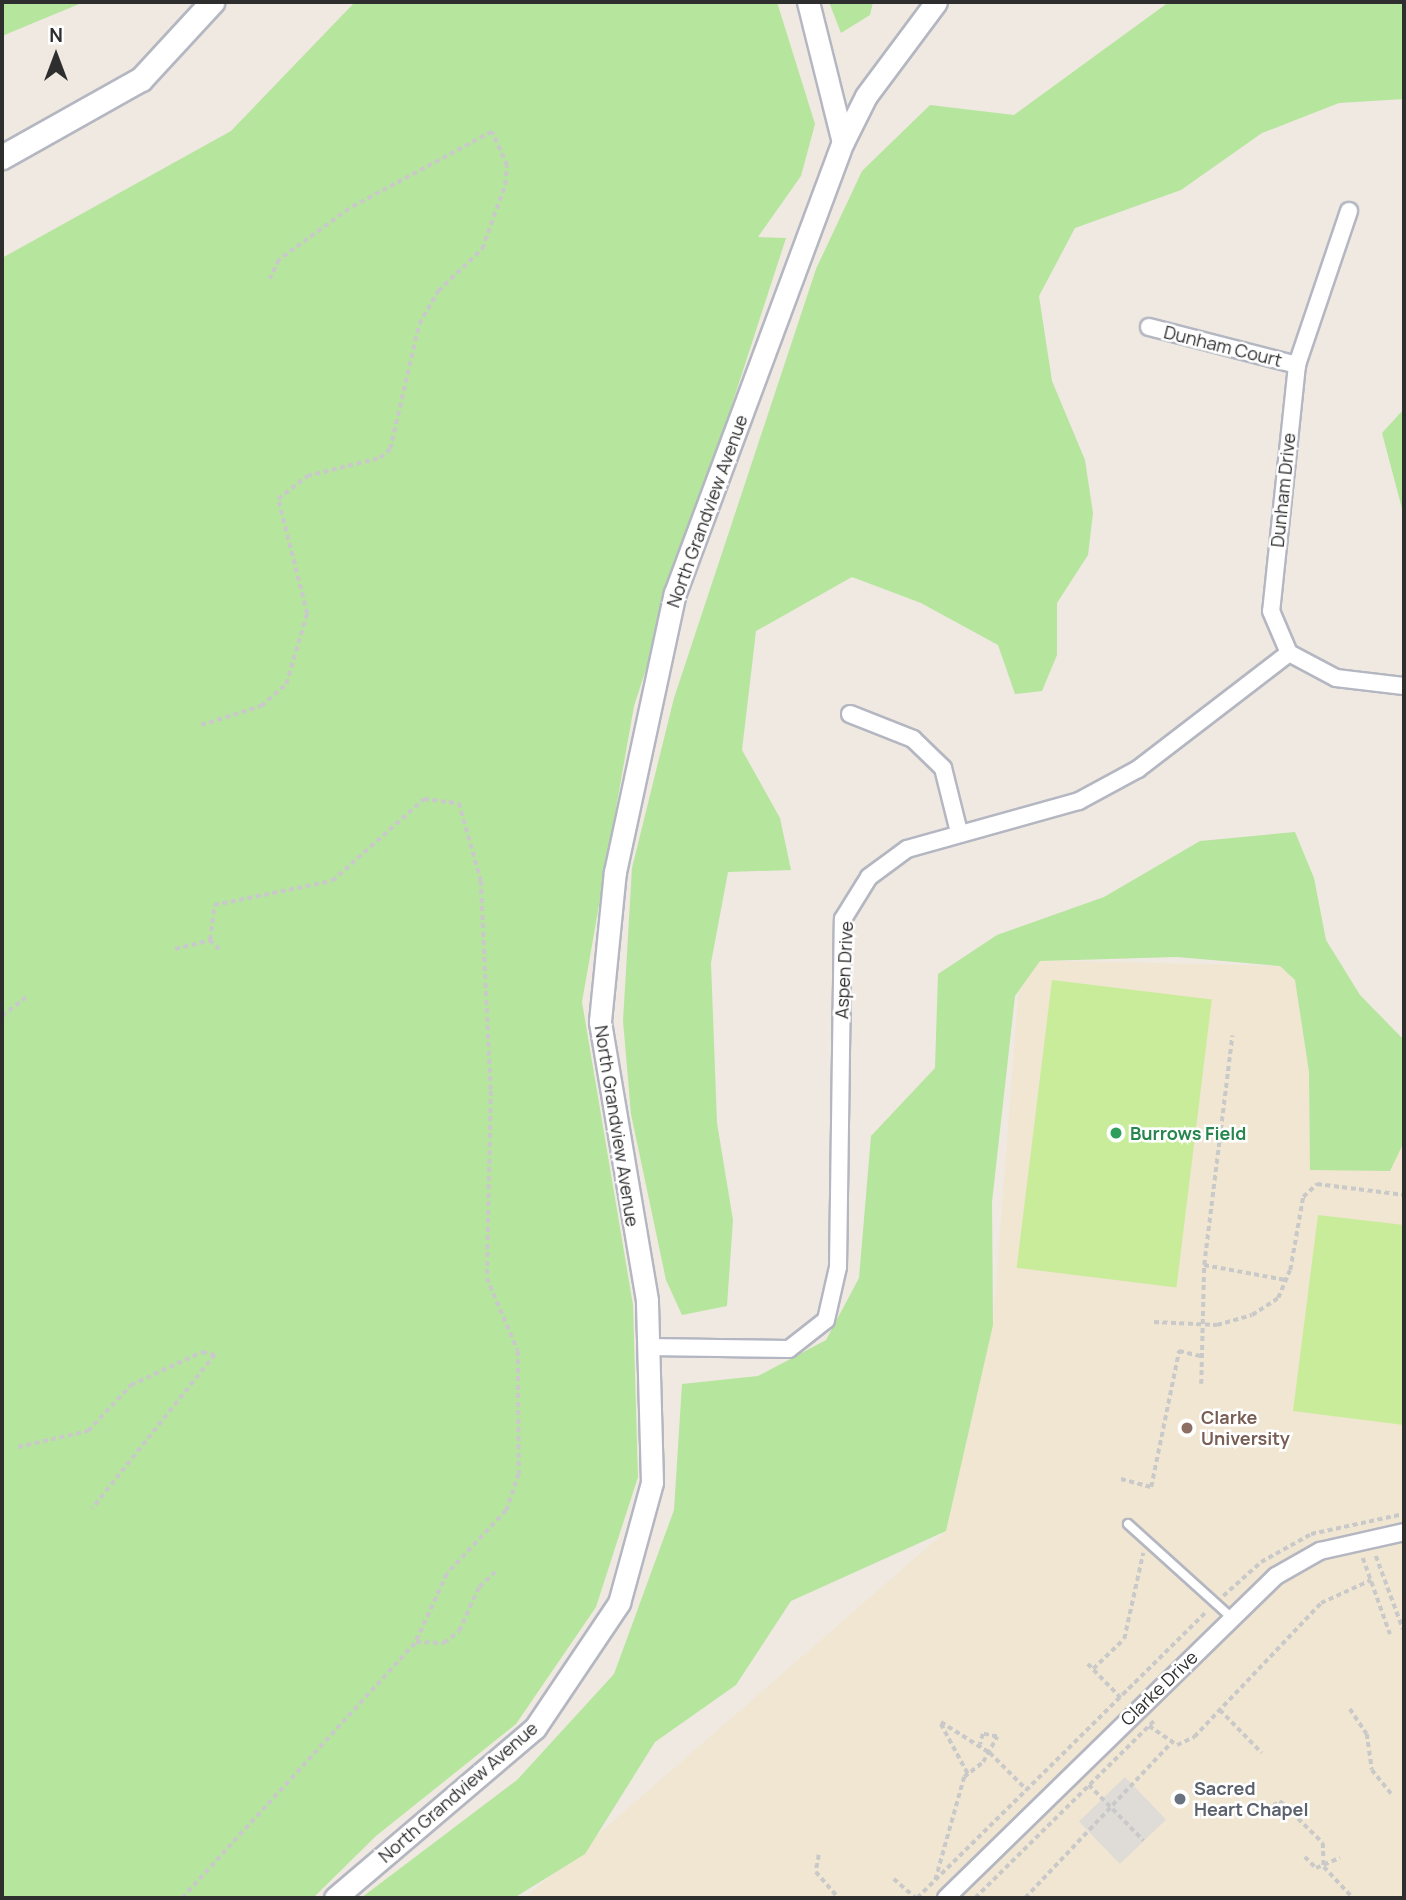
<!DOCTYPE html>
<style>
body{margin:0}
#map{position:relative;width:1406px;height:1900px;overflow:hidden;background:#efe9e1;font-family:Manrope,sans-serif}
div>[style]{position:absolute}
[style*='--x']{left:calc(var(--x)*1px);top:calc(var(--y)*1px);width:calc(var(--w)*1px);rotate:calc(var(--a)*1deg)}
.education>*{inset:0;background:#f0e6d1}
.green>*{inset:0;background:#b6e59e}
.pitch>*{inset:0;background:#c9ec9a;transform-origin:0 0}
.plaza>*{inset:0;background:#dfdcd8;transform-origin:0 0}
.path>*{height:3.5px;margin-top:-1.75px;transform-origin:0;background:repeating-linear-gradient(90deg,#c9c9c9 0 5px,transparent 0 8.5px)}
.roads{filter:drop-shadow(2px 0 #b4b7c1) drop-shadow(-2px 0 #b4b7c1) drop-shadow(0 2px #b4b7c1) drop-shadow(0 -2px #b4b7c1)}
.service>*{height:8px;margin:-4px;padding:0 4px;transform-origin:4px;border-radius:4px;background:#fff}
.minor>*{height:16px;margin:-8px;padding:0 8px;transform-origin:8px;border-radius:8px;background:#fff}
.tertiary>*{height:21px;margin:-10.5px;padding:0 10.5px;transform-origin:10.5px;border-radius:10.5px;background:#fff}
.secondary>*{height:23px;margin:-11.5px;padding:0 11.5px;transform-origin:11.5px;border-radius:11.5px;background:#fff}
.dots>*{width:19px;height:19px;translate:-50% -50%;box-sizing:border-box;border:4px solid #fff;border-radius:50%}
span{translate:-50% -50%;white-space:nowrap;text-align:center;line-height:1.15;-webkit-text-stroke:5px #fff;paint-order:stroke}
.street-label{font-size:18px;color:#2e2e2e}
.leisure-label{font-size:18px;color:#27864d;font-weight:700}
.left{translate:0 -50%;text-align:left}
.education-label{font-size:18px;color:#785e54;font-weight:700}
.worship-label{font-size:18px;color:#5b616d;font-weight:700}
.frame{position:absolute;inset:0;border:4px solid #2e2e2e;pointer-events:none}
.north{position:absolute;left:21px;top:21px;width:70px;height:70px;-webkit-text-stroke:5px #fff;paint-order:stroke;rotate:0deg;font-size:19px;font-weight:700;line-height:28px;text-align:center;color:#2e2e2e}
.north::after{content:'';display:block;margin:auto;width:24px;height:32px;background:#2e2e2e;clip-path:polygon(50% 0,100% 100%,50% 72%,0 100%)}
</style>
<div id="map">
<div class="education">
<div style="clip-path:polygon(1021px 960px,1280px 966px,1295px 980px,1309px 1072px,1310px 1169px,1404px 1123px,1404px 1898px,525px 1898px,946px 1531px,993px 1325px)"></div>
</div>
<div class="green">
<div style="clip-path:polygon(2px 2px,84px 2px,2px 36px)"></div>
<div style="clip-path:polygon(355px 2px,777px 2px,815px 124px,801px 176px,758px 237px,786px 238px,634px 706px,582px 1002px,633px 1305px,638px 1477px,596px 1607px,516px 1724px,376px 1836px,313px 1898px,2px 1898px,2px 258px,231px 131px)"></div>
<div style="clip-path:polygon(829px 2px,873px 2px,870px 15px,841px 33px)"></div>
<div style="clip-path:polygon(1169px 2px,1404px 2px,1404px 99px,1339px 103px,1262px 133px,1181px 190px,1075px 228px,1039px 296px,1052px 381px,1085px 460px,1093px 513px,1088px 555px,1057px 603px,1057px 655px,1042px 691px,1015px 694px,998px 645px,921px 603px,852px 577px,756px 631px,742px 750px,780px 818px,791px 870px,728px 872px,711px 963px,717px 1123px,733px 1220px,727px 1306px,682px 1315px,666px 1280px,631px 1114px,623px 1021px,632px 868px,674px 698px,816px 269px,862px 171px,930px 105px,1014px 115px)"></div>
<div style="clip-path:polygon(1404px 409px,1404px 516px,1382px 433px)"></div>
<div style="clip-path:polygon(1295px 832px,1314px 878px,1326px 940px,1360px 995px,1404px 1040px,1404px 1142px,1390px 1171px,1310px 1170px,1309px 1072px,1295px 980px,1280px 966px,1177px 957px,1040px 961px,1015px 996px,992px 1202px,993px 1325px,946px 1531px,791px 1601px,736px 1685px,655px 1742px,585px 1854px,514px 1898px,361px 1898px,517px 1780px,614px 1674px,674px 1510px,682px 1384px,758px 1376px,826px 1340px,859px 1278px,871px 1136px,935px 1068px,938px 974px,997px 935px,1104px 897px,1200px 841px)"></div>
</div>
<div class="pitch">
<div style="left:1052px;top:980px;width:161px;height:290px;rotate:7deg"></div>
<div style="clip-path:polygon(1318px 1215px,1404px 1225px,1404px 1425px,1293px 1411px)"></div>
</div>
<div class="plaza">
<div style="left:1125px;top:1777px;width:59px;height:64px;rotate:46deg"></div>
</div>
<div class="path">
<div style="--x:201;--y:725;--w:63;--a:-17.6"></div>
<div style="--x:261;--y:706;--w:33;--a:-41"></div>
<div style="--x:286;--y:684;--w:73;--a:-73.3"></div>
<div style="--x:307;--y:614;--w:119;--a:-104.2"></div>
<div style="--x:278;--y:499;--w:37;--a:-38"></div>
<div style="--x:307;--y:476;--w:75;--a:-13.9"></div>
<div style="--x:380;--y:458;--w:13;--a:-42"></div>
<div style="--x:390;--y:449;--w:128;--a:-76.9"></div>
<div style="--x:419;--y:324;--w:38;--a:-60"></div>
<div style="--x:438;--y:291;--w:61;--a:-43.7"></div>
<div style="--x:482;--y:249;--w:68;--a:-70.2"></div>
<div style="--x:505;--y:185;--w:19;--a:-84"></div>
<div style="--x:507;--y:166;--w:37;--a:-114"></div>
<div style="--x:492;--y:132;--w:162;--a:151.7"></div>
<div style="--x:349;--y:209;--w:87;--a:143.9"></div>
<div style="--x:279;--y:260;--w:21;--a:115"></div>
<div style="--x:210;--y:940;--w:13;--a:45"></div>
<div style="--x:175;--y:949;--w:36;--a:-14"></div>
<div style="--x:210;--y:940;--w:35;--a:-83"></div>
<div style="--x:214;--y:905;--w:120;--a:-11.5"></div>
<div style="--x:332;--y:881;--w:123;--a:-41.7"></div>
<div style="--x:424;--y:799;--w:35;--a:7"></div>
<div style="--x:459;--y:803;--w:81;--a:74.2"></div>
<div style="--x:481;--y:881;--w:210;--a:87.3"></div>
<div style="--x:491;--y:1091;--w:187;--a:91.2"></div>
<div style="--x:487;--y:1278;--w:79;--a:67"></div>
<div style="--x:518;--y:1351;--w:123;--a:89.5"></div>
<div style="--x:519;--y:1474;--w:39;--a:109"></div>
<div style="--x:506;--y:1511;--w:86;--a:133.1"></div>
<div style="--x:447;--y:1574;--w:75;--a:114.5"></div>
<div style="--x:416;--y:1642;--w:28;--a:2"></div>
<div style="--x:444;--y:1643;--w:19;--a:-39"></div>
<div style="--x:459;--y:1631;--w:48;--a:-65.6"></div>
<div style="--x:479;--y:1587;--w:25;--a:-43"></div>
<div style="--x:2;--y:1016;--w:33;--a:-38"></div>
<div style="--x:1204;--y:1265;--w:83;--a:10.4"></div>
<div style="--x:1154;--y:1322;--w:63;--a:2.7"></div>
<div style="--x:1217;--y:1325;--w:36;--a:-16"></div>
<div style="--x:1252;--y:1315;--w:31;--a:-33"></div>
<div style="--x:1278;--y:1298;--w:30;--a:-67"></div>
<div style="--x:1290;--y:1270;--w:74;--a:-79.9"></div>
<div style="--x:1303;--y:1197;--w:19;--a:-43"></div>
<div style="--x:1317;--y:1184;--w:88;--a:7.2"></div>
<div style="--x:1201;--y:1384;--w:119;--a:-88.6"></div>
<div style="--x:1204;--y:1265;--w:231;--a:-83"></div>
<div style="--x:18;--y:1447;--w:72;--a:-12.9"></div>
<div style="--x:88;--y:1431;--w:63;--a:-46.9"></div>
<div style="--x:131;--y:1385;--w:78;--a:-24.9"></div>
<div style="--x:202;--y:1352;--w:13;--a:13"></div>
<div style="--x:215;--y:1355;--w:197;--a:128.6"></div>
<div style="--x:1121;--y:1479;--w:31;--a:15"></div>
<div style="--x:1151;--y:1487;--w:139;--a:-78.4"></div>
<div style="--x:1179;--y:1351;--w:22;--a:13"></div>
<div style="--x:1376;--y:1556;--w:78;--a:69.7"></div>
<div style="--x:1363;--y:1558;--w:81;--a:70.4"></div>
<div style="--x:1223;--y:1596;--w:51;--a:-41.8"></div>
<div style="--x:1261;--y:1562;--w:57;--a:-29.2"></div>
<div style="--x:1311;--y:1534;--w:90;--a:-12.2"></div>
<div style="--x:1088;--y:1664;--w:47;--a:45.9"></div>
<div style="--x:1093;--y:1669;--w:43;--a:-44.1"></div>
<div style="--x:1124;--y:1639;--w:88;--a:-77.5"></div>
<div style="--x:1350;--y:1709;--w:30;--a:56"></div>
<div style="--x:1367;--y:1734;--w:36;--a:82"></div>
<div style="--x:1372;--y:1770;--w:32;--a:51"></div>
<div style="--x:1220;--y:1710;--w:60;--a:45.7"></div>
<div style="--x:941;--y:1722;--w:58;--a:32.3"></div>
<div style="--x:990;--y:1753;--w:52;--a:45"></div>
<div style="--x:941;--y:1724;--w:57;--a:61.6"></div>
<div style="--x:1149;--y:1726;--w:34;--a:34"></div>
<div style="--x:1177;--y:1745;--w:19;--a:-25"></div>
<div style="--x:1194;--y:1737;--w:185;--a:-46.5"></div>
<div style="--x:1321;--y:1603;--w:55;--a:-24.7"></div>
<div style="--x:1089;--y:1785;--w:78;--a:45.5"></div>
<div style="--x:1266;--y:1811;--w:17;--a:-36"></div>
<div style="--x:1280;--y:1801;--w:60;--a:44.3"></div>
<div style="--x:1323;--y:1843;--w:24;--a:88"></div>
<div style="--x:1324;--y:1867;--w:42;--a:46.9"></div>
<div style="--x:819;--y:1855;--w:17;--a:100"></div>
<div style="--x:816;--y:1872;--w:35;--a:49"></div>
<div style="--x:1305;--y:1857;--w:16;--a:45"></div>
<div style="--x:1316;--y:1868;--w:26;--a:-23"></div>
<div style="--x:894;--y:1879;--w:29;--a:41"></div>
<div style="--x:935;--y:1880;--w:107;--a:-74.3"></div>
<div style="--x:964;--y:1777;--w:24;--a:-38"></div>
<div style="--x:983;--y:1762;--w:29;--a:-61"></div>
<div style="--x:997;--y:1737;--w:14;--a:-168"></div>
<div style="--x:983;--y:1734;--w:11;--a:105"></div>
<div style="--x:182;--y:1898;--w:347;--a:-47.6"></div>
<div style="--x:917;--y:1898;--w:408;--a:-44.7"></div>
<div style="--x:975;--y:1898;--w:252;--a:-44.7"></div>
<div style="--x:1025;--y:1898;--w:213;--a:-46.7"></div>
</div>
<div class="roads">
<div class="service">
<div style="--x:1128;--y:1524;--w:140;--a:42.1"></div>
</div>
<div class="minor">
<div style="--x:1349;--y:211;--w:163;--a:108.7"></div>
<div style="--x:1297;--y:365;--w:247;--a:96"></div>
<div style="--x:1271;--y:611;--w:46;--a:66.8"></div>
<div style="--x:1289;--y:653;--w:53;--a:28"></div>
<div style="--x:1336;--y:678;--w:68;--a:6.7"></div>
<div style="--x:1149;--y:327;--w:153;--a:14.4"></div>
<div style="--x:850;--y:714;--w:68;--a:21.6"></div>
<div style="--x:913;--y:739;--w:42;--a:44"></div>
<div style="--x:943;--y:768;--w:66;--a:76"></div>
<div style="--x:648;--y:1347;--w:141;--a:0.8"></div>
<div style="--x:789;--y:1349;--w:47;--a:-38.1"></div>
<div style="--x:826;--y:1320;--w:54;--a:-77.2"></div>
<div style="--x:838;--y:1267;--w:348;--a:-89.2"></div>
<div style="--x:843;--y:919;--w:49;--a:-58.2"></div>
<div style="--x:869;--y:877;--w:47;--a:-36.4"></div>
<div style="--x:907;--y:849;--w:179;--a:-15.6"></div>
<div style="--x:1079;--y:801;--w:67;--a:-28.5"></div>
<div style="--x:1138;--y:769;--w:190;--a:-37.5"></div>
<div style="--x:946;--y:1898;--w:461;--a:-44.3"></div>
<div style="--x:1276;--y:1576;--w:51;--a:-29.6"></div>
<div style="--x:1320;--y:1551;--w:86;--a:-12.7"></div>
</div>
<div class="tertiary">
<div style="--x:808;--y:2;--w:144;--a:76"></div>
<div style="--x:335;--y:1898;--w:262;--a:-40.4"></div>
<div style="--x:535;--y:1728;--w:151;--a:-56.1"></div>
<div style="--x:619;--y:1603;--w:125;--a:-74.7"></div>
<div style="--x:652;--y:1482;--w:182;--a:-91.6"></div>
<div style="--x:647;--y:1300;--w:283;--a:-99.6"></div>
<div style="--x:600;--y:1021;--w:150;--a:-84.3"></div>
<div style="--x:615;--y:872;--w:285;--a:-77.9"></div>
<div style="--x:675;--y:593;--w:481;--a:-69.6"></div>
<div style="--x:843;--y:142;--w:51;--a:-63.4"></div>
<div style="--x:866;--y:96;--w:117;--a:-53.3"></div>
</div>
<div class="secondary">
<div style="--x:2;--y:157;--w:159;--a:-29.3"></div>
<div style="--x:141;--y:79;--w:105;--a:-47.3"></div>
</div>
</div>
<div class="dots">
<div style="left:1116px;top:1133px;background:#2e9e5b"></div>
<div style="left:1187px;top:1428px;background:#8d6e63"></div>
<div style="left:1180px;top:1799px;background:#6b7280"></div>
</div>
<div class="street-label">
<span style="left:1223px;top:346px;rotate:14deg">Dunham Court</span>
<span style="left:1283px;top:490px;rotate:-84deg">Dunham Drive</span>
<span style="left:707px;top:511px;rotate:-70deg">North Grandview Avenue</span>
<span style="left:844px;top:970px;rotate:-87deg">Aspen Drive</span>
<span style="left:617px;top:1126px;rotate:81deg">North Grandview Avenue</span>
<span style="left:1159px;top:1688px;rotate:-44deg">Clarke Drive</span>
<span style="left:458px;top:1792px;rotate:-41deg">North Grandview Avenue</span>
</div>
<div class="leisure-label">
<span class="left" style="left:1130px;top:1133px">Burrows Field</span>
</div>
<div class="education-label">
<span class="left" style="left:1201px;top:1428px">Clarke<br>University</span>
</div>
<div class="worship-label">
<span class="left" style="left:1194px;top:1799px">Sacred<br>Heart Chapel</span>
</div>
<div class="frame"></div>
<div class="north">N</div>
</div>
